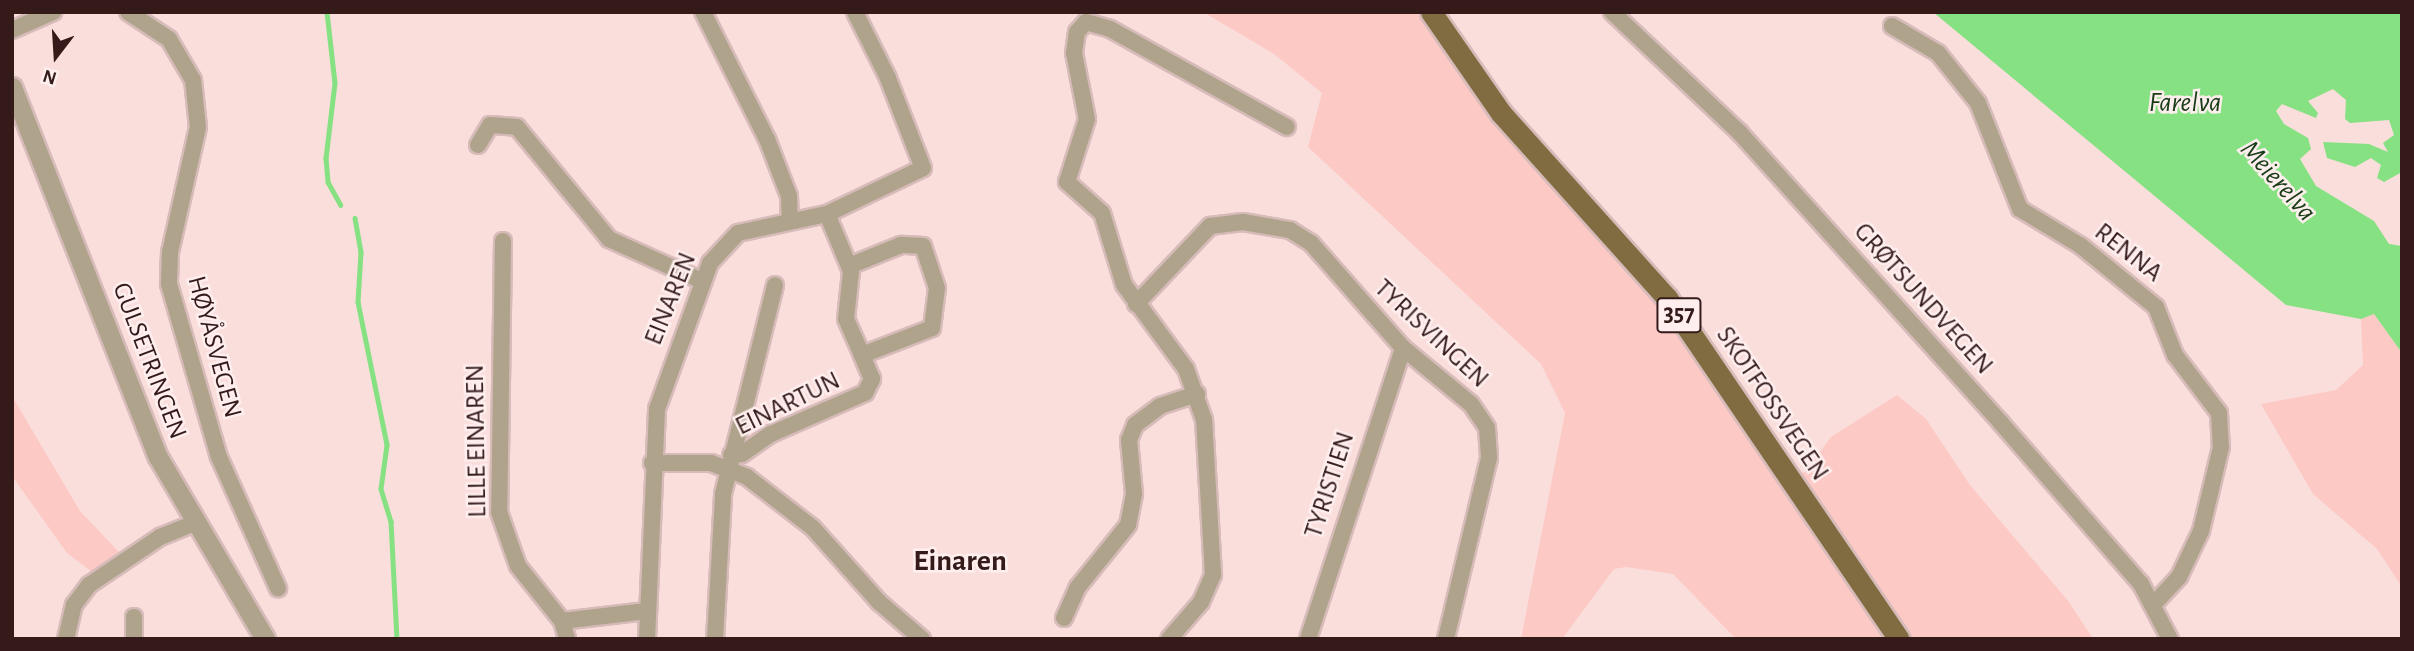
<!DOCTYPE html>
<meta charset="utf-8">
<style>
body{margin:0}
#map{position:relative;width:2414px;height:651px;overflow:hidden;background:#fadedc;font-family:"Alegreya Sans",sans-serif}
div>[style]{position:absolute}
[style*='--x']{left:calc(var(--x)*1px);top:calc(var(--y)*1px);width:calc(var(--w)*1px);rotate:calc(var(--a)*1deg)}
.green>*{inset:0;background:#fdc9c5}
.water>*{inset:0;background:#86e182}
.stream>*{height:4.5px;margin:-2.25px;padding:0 2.25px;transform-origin:2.25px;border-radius:2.25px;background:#86e182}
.roads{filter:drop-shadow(2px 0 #d6bbb9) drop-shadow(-2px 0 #d6bbb9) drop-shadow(0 2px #d6bbb9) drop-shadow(0 -2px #d6bbb9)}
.minor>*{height:16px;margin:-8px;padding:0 8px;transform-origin:8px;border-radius:8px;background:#afa38c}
.tertiary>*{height:19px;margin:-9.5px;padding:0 9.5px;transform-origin:9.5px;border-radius:9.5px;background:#afa38c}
.primary>*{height:21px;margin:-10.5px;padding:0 10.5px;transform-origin:10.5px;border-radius:10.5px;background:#816b40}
span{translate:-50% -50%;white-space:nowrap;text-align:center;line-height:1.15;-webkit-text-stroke:5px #feefee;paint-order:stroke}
.shield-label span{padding:2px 5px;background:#feefee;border:2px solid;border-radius:5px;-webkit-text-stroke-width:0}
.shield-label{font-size:24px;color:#341b1a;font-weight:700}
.street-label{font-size:26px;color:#341b1a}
.water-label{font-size:28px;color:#183c17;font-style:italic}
.quarter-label{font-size:30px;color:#341b1a;font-weight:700}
.frame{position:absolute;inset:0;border:14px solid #341b1a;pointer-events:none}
.north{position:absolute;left:21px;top:21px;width:70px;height:70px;-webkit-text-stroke:5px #feefee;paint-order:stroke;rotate:197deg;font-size:19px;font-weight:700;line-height:28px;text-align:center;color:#341b1a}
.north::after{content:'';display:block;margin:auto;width:24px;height:32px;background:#341b1a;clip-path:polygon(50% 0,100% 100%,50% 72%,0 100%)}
</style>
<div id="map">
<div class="green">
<div style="clip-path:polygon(1203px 12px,1416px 12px,1643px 280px,1774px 478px,1805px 472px,1831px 437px,1897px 395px,1926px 419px,1970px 485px,2069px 602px,2093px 639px,1736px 639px,1673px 574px,1626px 567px,1614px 569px,1562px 639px,1521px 639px,1565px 413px,1541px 364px,1308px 147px,1322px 93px,1274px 54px)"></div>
<div style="clip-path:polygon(2374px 314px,2402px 353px,2402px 587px,2377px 549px,2313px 494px,2261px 404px,2336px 390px,2363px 365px,2361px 319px)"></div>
<div style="clip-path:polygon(12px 396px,80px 511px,120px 553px,92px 572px,67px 553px,12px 476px)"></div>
</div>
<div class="water">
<div style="clip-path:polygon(1933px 12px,2402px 12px,2402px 172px,2384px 182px,2377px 178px,2381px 165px,2371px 158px,2355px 167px,2327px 158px,2323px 142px,2369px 144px,2388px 152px,2383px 143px,2394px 135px,2389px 120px,2350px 123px,2345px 119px,2346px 100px,2333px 89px,2308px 101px,2318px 113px,2316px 118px,2282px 104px,2276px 111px,2284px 124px,2308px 138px,2311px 149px,2300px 159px,2316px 186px,2374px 221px,2389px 244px,2402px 246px,2402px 353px,2374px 314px,2361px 319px,2286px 305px)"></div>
</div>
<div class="stream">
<div style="--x:327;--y:12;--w:71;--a:83.6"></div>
<div style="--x:335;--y:83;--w:76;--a:96.8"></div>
<div style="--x:326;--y:158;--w:24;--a:85"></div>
<div style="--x:328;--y:182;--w:26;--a:61"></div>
<div style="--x:355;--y:218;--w:35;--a:80"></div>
<div style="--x:361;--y:252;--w:50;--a:93.4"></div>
<div style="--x:358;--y:302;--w:146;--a:78.5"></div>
<div style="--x:387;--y:445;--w:44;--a:97.8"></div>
<div style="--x:381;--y:489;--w:34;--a:73"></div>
<div style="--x:391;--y:521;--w:118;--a:87.1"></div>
</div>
<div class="roads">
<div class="minor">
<div style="--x:128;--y:12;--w:49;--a:33.4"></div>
<div style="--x:169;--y:39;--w:48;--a:59.7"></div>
<div style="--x:193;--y:80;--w:47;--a:83.9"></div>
<div style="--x:198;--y:127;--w:128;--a:102.6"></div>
<div style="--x:170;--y:252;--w:32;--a:92"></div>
<div style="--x:169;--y:284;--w:180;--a:73.9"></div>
<div style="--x:219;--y:457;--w:144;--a:65.8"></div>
<div style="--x:703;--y:12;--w:142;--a:63.3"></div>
<div style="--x:767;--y:139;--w:61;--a:68.9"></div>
<div style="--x:789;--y:196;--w:23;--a:88"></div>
<div style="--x:1612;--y:12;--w:176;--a:43.4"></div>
<div style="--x:1740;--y:133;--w:390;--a:48"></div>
<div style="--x:2001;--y:423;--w:213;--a:49"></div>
<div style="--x:2141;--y:584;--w:62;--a:62.2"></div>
<div style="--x:1892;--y:26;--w:53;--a:30.4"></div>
<div style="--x:1938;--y:53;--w:64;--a:51.3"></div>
<div style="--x:1978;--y:103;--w:114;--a:68.4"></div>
<div style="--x:2020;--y:209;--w:71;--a:31.2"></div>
<div style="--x:2081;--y:246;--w:97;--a:39.1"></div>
<div style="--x:2156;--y:307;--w:52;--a:68.4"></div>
<div style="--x:2175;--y:355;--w:73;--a:52.8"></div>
<div style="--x:2219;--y:413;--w:34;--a:87"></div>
<div style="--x:2221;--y:447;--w:86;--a:103.4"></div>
<div style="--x:2201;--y:531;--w:51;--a:115.6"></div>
<div style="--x:2179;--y:577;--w:35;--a:133"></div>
<div style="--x:12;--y:30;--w:45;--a:-23.7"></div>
<div style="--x:478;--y:145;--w:23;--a:-59"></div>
<div style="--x:490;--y:125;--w:27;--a:4"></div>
<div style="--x:517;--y:127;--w:145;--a:50.6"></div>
<div style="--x:609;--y:239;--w:102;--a:24.3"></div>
<div style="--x:827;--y:214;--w:62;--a:67.2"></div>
<div style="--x:851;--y:271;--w:48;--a:95.9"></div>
<div style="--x:846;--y:319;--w:39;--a:66"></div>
<div style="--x:862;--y:355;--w:75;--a:-21.1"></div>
<div style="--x:932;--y:328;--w:40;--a:-82.9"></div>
<div style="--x:937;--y:288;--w:44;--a:-108.4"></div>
<div style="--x:923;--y:246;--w:22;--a:-177"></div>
<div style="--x:901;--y:245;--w:56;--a:158"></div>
<div style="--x:503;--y:241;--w:271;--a:90.8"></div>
<div style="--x:499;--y:512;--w:57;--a:70.6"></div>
<div style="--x:518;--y:566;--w:70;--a:51.3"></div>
<div style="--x:562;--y:621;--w:19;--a:74"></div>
<div style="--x:1136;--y:304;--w:108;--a:-46.5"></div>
<div style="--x:1210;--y:226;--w:33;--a:-7"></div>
<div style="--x:1243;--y:222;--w:48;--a:9.7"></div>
<div style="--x:1290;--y:230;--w:25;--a:32"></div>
<div style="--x:1311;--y:243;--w:140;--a:48.8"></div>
<div style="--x:1403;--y:348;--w:88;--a:39.5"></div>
<div style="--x:1471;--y:404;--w:29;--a:56"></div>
<div style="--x:1487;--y:428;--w:30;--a:86"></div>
<div style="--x:1489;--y:458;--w:186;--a:103.4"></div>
<div style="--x:731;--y:455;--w:11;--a:-5"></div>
<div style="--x:742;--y:454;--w:35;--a:-35"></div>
<div style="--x:771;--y:434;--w:103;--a:-23.6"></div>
<div style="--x:865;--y:393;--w:16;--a:-63"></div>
<div style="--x:872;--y:379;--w:26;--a:-113"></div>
<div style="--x:652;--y:463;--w:59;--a:0"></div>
<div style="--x:711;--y:463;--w:39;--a:21"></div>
<div style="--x:747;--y:477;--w:83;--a:37.7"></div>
<div style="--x:813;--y:528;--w:99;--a:48.3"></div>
<div style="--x:879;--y:602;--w:57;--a:40.7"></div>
<div style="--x:134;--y:617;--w:22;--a:90"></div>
<div style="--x:1064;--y:618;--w:34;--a:-66"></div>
<div style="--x:1078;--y:587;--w:80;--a:-51.1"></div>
<div style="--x:1128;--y:525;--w:32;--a:-79"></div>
<div style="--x:1134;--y:494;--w:54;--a:-95.3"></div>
<div style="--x:1129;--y:440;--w:16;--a:-68"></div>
<div style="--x:1135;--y:425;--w:31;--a:-37"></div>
<div style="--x:1160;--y:406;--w:39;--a:-18"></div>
<div style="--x:562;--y:621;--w:85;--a:-6.8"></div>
<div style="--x:66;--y:639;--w:35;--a:-77"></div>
<div style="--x:74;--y:605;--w:25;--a:-53"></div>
<div style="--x:89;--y:585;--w:86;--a:-34.1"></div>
<div style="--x:160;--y:537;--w:35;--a:-22"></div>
<div style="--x:647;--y:639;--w:230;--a:-87.5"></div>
<div style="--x:657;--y:409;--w:155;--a:-70"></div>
<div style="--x:710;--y:263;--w:41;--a:-47"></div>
<div style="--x:738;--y:233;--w:91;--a:-12.1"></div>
<div style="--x:827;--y:214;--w:106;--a:-25.6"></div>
<div style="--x:923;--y:168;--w:97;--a:-111.3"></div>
<div style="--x:888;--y:78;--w:74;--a:-116.6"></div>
<div style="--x:715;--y:639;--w:145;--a:-86.8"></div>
<div style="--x:723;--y:494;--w:215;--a:-76"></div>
<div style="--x:1169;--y:639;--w:49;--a:-49.1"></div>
<div style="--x:1201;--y:602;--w:30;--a:-66"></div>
<div style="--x:1213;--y:575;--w:155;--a:-93.3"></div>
<div style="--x:1204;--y:420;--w:54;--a:-109.4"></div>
<div style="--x:1186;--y:369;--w:104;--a:-126.4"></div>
<div style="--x:1124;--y:285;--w:75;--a:-107"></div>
<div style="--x:1102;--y:213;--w:47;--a:-138.5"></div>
<div style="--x:1067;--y:182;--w:66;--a:-72.4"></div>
<div style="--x:1087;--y:119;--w:67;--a:-101.1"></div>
<div style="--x:1074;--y:53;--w:21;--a:-82"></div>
<div style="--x:1077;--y:32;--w:13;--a:-48"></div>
<div style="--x:1086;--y:22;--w:25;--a:16"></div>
<div style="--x:1110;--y:29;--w:202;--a:29"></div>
<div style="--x:1308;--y:639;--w:306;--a:-71.9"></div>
</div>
<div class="tertiary">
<div style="--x:12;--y:87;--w:398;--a:68.5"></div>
<div style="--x:158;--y:457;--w:211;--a:59.5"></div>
</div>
<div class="primary">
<div style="--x:1431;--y:12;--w:123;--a:55.3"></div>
<div style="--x:1501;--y:113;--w:249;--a:48.1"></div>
<div style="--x:1667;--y:298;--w:412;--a:55.8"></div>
</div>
</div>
<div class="shield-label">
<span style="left:1679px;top:315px">357</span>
</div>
<div class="street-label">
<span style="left:2128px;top:253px;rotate:38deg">RENNA</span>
<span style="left:671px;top:299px;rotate:-68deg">EINAREN</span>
<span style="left:1923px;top:299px;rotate:48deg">GRØTSUNDVEGEN</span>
<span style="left:1431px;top:334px;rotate:43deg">TYRISVINGEN</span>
<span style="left:214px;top:347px;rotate:75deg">HØYÅSVEGEN</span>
<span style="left:149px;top:361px;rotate:69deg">GULSETRINGEN</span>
<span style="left:788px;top:404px;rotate:-26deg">EINARTUN</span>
<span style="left:1772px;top:404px;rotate:56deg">SKOTFOSSVEGEN</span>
<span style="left:477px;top:441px;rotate:-91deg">LILLE EINAREN</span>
<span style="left:1330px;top:485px;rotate:-72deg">TYRISTIEN</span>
</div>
<div class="water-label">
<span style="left:2185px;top:103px">Farelva</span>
<span style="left:2278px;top:181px;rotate:48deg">Meierelva</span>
</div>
<div class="quarter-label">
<span style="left:960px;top:561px">Einaren</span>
</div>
<div class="frame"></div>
<div class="north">N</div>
</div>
